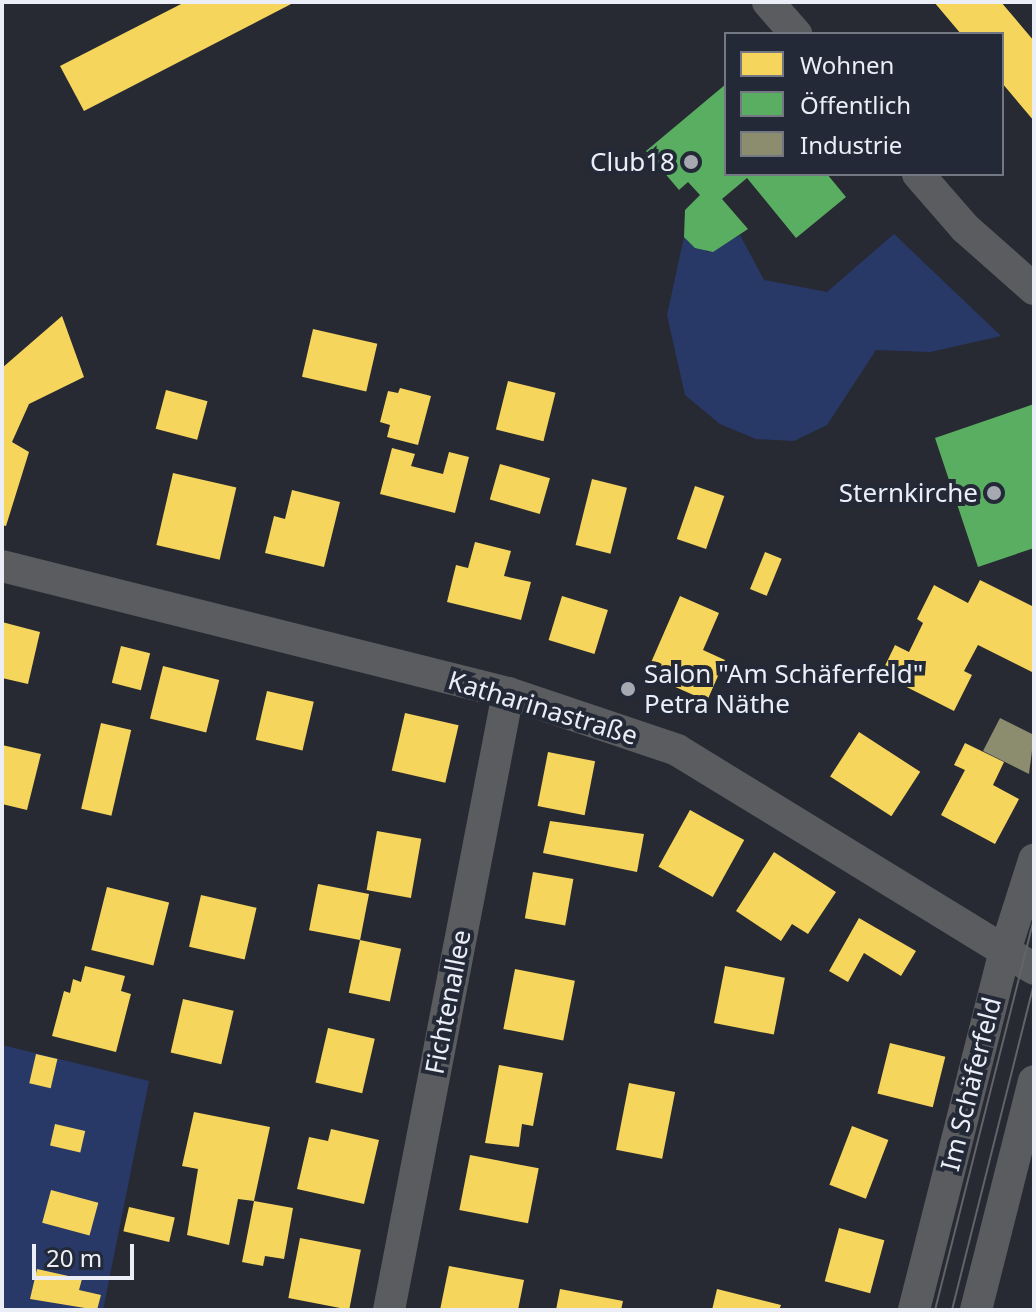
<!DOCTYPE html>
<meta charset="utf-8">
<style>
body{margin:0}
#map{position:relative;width:1036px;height:1312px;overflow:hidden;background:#272a32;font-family:"Noto Sans",sans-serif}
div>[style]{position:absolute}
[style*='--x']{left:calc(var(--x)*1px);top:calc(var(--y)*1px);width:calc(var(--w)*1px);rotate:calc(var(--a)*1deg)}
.green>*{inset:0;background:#283968}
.homes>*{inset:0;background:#f6d55c;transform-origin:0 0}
.public>*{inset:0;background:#5aae61}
.industry>*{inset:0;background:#8c8c6e}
.street>*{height:32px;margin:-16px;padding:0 16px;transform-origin:16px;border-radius:16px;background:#5a5c5f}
.tram>*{height:2px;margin:-1px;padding:0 1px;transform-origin:1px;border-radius:1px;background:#626468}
.dots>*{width:22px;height:22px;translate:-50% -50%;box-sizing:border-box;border:4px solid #232936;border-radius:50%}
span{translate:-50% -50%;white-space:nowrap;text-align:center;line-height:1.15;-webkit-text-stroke:8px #232936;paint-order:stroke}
.poi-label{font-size:26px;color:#ebeef7}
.right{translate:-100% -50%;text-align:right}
.left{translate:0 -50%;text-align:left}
.street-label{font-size:26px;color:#ebeef7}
.frame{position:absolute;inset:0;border:4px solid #ebeef7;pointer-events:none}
.legend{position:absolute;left:724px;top:32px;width:280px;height:144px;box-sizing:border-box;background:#232936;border:2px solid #737883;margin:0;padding:10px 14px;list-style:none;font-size:24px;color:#ebeef7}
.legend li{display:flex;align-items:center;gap:16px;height:40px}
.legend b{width:40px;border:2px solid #737883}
.scale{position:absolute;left:32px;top:1244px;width:102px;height:36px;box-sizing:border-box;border:4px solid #ebeef7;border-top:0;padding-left:10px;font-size:24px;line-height:28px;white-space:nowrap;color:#ebeef7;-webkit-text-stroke:6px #232936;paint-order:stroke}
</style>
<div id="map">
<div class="green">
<div style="clip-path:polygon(894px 234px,1001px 336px,930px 352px,876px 350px,827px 425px,794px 441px,756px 439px,720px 424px,685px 395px,667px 315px,684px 237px,708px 252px,740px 235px,764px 280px,827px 292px)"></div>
<div style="clip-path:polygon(2px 1045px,149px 1081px,103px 1310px,2px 1310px)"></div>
</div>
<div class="homes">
<div style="clip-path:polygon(185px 2px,295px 2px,84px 111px,60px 66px)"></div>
<div style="clip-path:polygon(934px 2px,1001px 2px,1034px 41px,1034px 121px,1002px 83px,1002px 34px,961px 34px)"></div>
<div style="clip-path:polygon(62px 316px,84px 377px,29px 404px,12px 442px,29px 452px,6px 526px,2px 525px,2px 368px)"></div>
<div style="left:313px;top:329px;width:66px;height:49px;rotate:13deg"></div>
<div style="left:508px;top:381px;width:49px;height:50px;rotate:14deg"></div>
<div style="clip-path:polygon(400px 388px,431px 396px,418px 445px,387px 437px,390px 425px,380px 422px,388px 391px,398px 393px)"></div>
<div style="left:166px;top:390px;width:43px;height:40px;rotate:15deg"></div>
<div style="clip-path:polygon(392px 448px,415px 454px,411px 466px,443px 474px,449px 452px,469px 457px,455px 513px,380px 494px)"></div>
<div style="left:500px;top:464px;width:52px;height:37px;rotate:16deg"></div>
<div style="left:173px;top:473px;width:65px;height:74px;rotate:13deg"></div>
<div style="left:592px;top:479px;width:36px;height:68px;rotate:14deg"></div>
<div style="left:695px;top:486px;width:31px;height:56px;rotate:19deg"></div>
<div style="clip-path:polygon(292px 490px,340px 502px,324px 567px,265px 553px,274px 516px,285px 519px)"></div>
<div style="clip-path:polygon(475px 542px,511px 551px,504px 576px,531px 582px,521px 620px,447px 602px,456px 565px,468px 568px)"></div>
<div style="left:765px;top:552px;width:18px;height:40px;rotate:22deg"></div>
<div style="clip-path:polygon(980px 580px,1034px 607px,1034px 673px,978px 645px,964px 671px,972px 675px,954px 711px,881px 674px,895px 645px,909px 652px,923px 623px,917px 619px,934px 585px,968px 603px)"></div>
<div style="left:562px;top:596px;width:48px;height:46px;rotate:17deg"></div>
<div style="clip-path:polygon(680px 596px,719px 613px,703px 650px,725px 660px,707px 701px,646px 674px)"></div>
<div style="clip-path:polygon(2px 622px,40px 632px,28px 684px,2px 678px)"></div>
<div style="left:121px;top:646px;width:30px;height:38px;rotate:14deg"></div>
<div style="left:163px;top:666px;width:58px;height:54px;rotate:14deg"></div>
<div style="left:267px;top:691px;width:48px;height:50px;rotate:13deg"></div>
<div style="left:405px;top:713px;width:55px;height:59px;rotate:13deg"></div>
<div style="left:101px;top:723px;width:31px;height:88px;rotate:13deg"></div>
<div style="left:859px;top:732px;width:73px;height:53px;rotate:33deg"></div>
<div style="clip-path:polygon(965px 743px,1004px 762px,993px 785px,1019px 799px,995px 844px,941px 815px,965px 770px,954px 765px)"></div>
<div style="clip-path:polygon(2px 745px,41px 754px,27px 810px,2px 804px)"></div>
<div style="left:548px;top:752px;width:48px;height:55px;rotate:11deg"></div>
<div style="left:690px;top:810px;width:62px;height:65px;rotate:29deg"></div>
<div style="clip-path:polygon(550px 821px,644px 834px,637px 872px,543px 853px)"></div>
<div style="left:377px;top:831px;width:45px;height:60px;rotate:10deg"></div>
<div style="clip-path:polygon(774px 852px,836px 892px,808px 934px,792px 924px,781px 941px,736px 911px)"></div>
<div style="left:533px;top:872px;width:41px;height:47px;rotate:10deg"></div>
<div style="left:318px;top:884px;width:52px;height:47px;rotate:11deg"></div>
<div style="left:107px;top:887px;width:64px;height:65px;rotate:14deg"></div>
<div style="left:201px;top:895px;width:57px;height:53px;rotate:13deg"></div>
<div style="clip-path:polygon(859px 918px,916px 951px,901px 976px,864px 953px,848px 982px,829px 971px)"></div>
<div style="left:360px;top:940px;width:42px;height:54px;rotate:12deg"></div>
<div style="clip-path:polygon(85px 966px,125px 976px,121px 991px,131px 994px,116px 1052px,52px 1036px,64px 991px,70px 993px,73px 979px,81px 982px)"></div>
<div style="left:725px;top:966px;width:61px;height:58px;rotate:11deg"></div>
<div style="left:515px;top:969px;width:61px;height:61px;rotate:11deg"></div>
<div style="left:183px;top:999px;width:52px;height:55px;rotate:13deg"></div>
<div style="left:328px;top:1028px;width:48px;height:56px;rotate:13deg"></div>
<div style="left:890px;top:1043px;width:57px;height:52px;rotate:14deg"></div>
<div style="left:36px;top:1054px;width:22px;height:30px;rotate:13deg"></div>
<div style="clip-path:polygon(499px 1065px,543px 1073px,533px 1126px,522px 1124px,519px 1147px,485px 1143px)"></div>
<div style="left:629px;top:1083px;width:47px;height:68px;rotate:11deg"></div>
<div style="clip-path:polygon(194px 1112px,270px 1127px,254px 1201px,238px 1199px,229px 1245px,187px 1235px,198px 1169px,182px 1166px)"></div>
<div style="left:55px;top:1124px;width:31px;height:22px;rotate:13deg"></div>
<div style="left:852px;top:1126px;width:39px;height:63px;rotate:21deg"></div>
<div style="clip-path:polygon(331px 1129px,379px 1140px,364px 1204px,297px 1189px,309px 1137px,328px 1141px)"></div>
<div style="left:470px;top:1155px;width:70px;height:56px;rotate:11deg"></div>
<div style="left:51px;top:1190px;width:49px;height:34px;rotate:15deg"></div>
<div style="clip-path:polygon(254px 1201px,293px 1208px,284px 1259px,265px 1256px,263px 1266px,242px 1262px)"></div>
<div style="left:129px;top:1207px;width:47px;height:25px;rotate:13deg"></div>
<div style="left:839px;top:1228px;width:47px;height:55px;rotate:15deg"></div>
<div style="left:300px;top:1238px;width:62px;height:61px;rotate:11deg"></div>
<div style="clip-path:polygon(449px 1266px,524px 1280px,518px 1310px,440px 1310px)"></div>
<div style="clip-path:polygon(37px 1269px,82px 1279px,79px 1290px,101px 1295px,97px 1310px,30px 1299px)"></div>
<div style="clip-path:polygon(560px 1289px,623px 1301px,621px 1310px,556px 1310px)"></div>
<div style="clip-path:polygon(717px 1289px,781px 1305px,779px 1310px,712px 1310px)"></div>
</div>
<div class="public">
<div style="clip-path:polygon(726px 84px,726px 174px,827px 174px,846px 197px,796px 238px,747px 178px,722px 199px,748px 229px,713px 252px,695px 248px,684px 237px,685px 210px,700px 195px,688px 182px,679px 190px,646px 151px)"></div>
<div style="clip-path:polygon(1034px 404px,1034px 548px,978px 567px,935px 438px)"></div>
</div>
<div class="industry">
<div style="clip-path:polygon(1000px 718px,1034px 735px,1029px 774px,983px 751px)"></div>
</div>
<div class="street">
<div style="--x:768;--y:2;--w:43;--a:48.8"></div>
<div style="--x:918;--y:174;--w:72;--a:49"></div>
<div style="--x:965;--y:228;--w:92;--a:41.5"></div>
<div style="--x:2;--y:566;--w:522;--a:14.09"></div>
<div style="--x:508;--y:693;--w:178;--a:18.6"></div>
<div style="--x:677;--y:750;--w:419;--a:31.5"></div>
<div style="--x:389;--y:1310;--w:628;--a:-79.08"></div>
<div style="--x:914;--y:1310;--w:370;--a:-75.8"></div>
<div style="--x:1005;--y:951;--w:96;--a:-72.3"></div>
<div style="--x:976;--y:1310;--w:236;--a:-75.8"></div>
</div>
<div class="tram">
<div style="--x:935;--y:1310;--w:404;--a:-75.8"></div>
<div style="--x:952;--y:1310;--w:336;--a:-75.9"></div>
</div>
<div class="dots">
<div style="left:691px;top:162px;background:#a6a9b2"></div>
<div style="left:994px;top:493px;background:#a6a9b2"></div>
<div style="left:628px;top:689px;background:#a6a9b2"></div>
</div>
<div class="poi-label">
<span class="right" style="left:675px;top:162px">Club18</span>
<span class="right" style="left:978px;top:493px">Sternkirche</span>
<span class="left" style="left:644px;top:689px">Salon "Am Schäferfeld"<br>Petra Näthe</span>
</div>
<div class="street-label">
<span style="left:543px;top:708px;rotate:17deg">Katharinastraße</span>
<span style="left:448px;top:1002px;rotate:-79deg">Fichtenallee</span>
<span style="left:971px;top:1084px;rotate:-76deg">Im Schäferfeld</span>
</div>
<div class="frame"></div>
<ul class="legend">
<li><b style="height:22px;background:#f6d55c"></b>Wohnen</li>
<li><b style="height:22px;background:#5aae61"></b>Öffentlich</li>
<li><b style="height:22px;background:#8c8c6e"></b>Industrie</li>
</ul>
<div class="scale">20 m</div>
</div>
